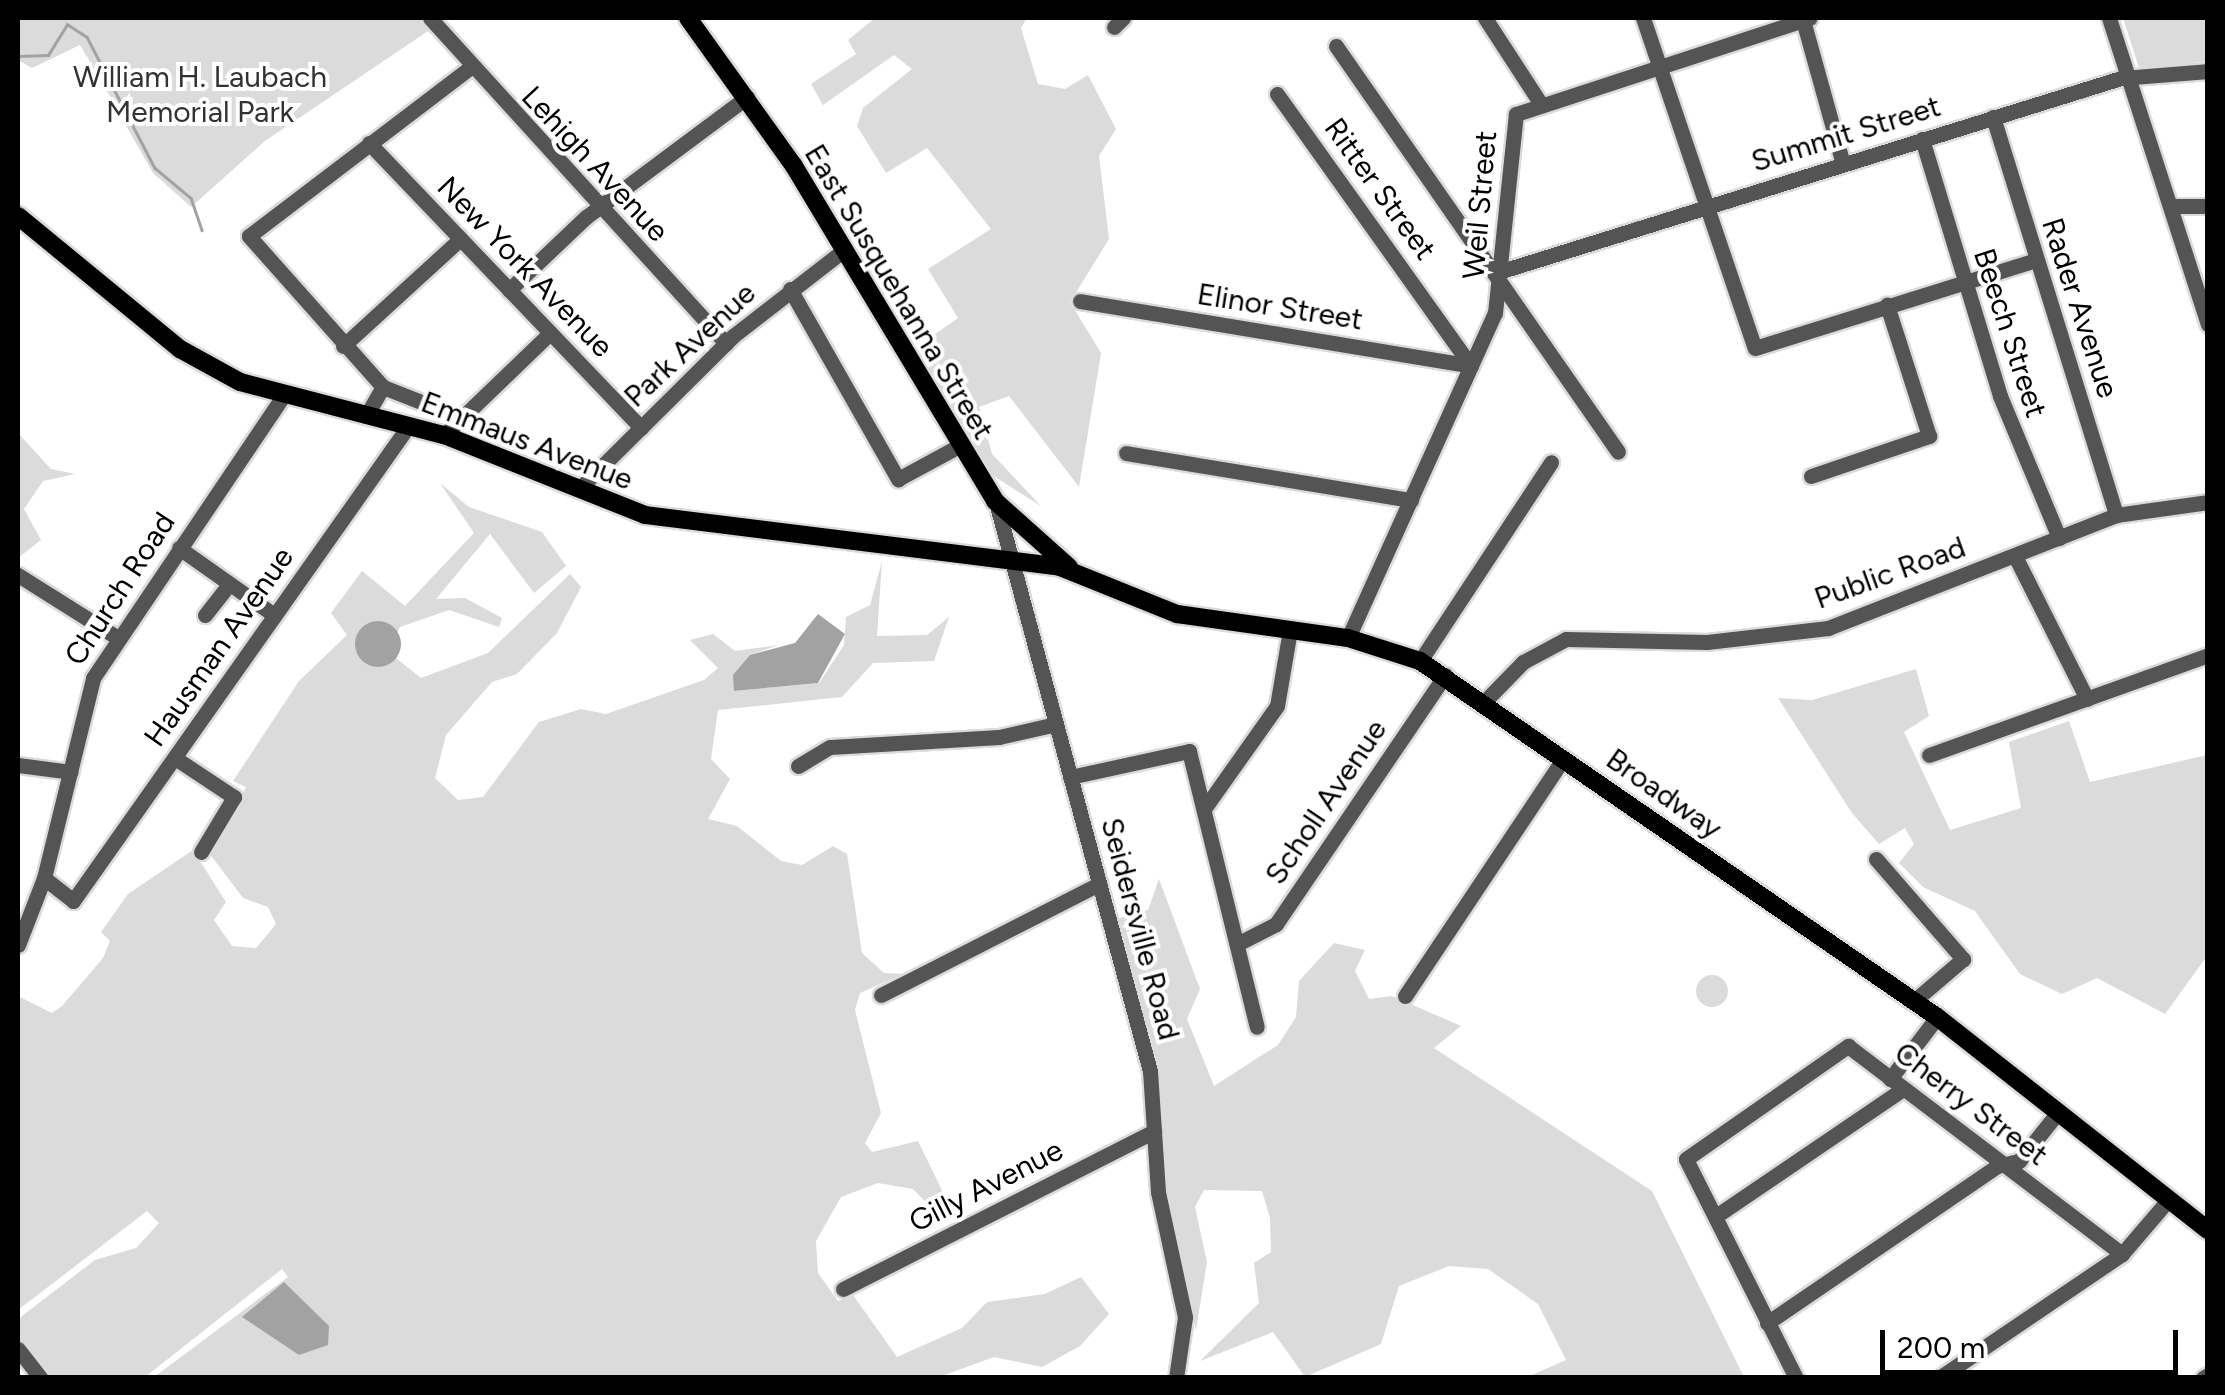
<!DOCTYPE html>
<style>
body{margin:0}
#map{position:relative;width:2225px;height:1395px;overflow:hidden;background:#fff;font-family:Figtree,sans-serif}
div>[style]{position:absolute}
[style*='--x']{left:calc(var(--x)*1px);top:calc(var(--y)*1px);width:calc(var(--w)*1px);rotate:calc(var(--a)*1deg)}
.green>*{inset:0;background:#dbdbdb}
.round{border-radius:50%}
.water>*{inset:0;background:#a2a2a2}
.stream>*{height:2.5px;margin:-1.25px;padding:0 1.25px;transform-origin:1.25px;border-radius:1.25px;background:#a2a2a2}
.roads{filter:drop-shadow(2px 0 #dbdbdb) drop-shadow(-2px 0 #dbdbdb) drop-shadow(0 2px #dbdbdb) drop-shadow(0 -2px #dbdbdb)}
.minor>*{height:15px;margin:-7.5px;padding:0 7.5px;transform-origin:7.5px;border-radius:7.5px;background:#545454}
.major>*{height:18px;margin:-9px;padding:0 9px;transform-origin:9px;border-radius:9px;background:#000}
span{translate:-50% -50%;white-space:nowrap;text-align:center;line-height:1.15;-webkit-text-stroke:8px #fff;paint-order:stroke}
.park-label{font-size:30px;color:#323232}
.street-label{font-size:30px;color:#000}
.frame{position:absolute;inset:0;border:20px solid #000;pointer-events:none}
.scale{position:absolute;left:1880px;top:1330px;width:298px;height:45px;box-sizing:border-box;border:5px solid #000;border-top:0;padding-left:12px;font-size:30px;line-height:35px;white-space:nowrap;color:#000;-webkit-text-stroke:8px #fff;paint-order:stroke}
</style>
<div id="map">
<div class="green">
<div style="clip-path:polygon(18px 18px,423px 18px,431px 29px,265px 141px,191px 207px,153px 173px,80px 45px,32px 68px,18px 60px)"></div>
<div style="clip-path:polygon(875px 18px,1027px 18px,1021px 28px,1038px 84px,1065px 89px,1088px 75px,1116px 129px,1099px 156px,1109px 239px,1070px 302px,1101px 353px,1079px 487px,1009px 396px,979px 407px,992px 454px,1041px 506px,989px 473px,914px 349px,958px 318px,928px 269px,991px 229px,927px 148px,886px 173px,857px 126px,863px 108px,912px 69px,894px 55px,823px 105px,811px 84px,856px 54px,848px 40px)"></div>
<div style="clip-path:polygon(2123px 18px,2207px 18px,2207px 61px,2140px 71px)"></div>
<div style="clip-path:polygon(18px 433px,51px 469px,75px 474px,43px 481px,24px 509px,41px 540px,18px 558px)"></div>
<div style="clip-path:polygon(440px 483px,469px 507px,542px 532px,566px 566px,534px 593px,490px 534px,436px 599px,465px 598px,502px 618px,499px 627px,449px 610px,400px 627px,381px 666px,392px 655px,421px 678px,488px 653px,570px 574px,581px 587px,557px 633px,517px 674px,492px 682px,446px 735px,435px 778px,458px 800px,483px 797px,539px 722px,581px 709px,606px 714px,704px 680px,718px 668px,690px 640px,713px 634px,735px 651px,779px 645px,750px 655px,734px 691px,819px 683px,844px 645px,846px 617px,870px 605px,882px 561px,877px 636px,927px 635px,949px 617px,934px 661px,873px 663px,842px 697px,718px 710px,711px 759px,730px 779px,708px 819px,737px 826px,781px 861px,802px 865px,833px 846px,847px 854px,862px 953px,884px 973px,903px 974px,860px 993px,855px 1010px,881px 1113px,865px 1143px,872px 1152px,918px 1141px,953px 1213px,941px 1218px,913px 1189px,878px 1183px,841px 1197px,816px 1241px,818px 1273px,838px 1301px,853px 1295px,897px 1357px,962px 1328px,987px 1302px,1045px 1294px,1081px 1277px,1109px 1314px,1080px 1346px,1042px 1367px,994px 1357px,939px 1377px,154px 1377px,288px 1277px,282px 1269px,145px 1377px,48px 1377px,18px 1341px,18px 1319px,95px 1260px,136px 1248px,159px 1223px,147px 1211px,18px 1310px,18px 996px,52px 1013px,62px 1006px,103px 958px,110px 941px,101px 932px,128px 894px,193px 850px,226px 902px,214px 920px,232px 946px,256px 948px,276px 924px,268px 907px,243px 898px,209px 853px,246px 787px,233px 781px,299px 681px,347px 635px,331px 613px,362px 571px,405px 606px,474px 533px)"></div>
<div style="clip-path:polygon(1916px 669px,1929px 716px,1904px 732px,1950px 830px,2021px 808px,2009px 742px,2069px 721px,2090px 782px,2207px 755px,2207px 956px,2165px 1014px,2097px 978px,2062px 994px,2020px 974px,1975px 911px,1923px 887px,1899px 863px,1914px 844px,1905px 828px,1879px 844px,1852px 813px,1778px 698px,1812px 700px)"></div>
<div style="clip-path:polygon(1159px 879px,1200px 989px,1187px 1019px,1214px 1086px,1278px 1045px,1296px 1017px,1299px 981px,1334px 943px,1365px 950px,1355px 971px,1369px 999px,1392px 996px,1461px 1026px,1434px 1048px,1652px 1191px,1744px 1377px,1527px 1377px,1566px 1360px,1538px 1304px,1488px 1269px,1449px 1266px,1399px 1286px,1381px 1344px,1305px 1377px,1273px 1332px,1200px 1361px,1259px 1303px,1254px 1263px,1271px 1252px,1270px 1218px,1262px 1191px,1204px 1190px,1195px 1207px,1207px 1262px,1196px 1330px,1164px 1196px,1159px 1081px,1116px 919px,1148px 910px)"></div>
<div class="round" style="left:1696px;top:975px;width:32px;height:32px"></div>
</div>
<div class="water">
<div style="clip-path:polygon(818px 614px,845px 634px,818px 683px,734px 691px,733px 675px,750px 655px,795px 643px)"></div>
<div class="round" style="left:355px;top:621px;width:46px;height:46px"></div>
<div style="clip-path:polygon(284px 1282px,329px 1326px,328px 1345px,299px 1355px,242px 1317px)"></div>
</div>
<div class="stream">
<div style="--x:18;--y:56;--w:30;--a:-2"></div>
<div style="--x:48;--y:55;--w:36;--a:-58"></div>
<div style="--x:67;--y:24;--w:24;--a:33"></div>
<div style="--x:87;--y:37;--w:148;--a:62.6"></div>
<div style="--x:155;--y:168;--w:47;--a:39.8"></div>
<div style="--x:191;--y:198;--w:34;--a:71"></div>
</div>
<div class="roads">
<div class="minor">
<div style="--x:430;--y:18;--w:440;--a:47.7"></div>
<div style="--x:1485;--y:18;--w:99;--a:57"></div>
<div style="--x:1643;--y:18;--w:348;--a:71.3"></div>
<div style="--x:1755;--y:348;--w:294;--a:-17.4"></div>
<div style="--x:2109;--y:18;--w:322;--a:72.1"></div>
<div style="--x:1803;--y:20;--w:149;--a:74.5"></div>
<div style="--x:1114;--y:27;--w:13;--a:-45"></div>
<div style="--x:1336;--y:46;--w:494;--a:55.2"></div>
<div style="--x:1277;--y:94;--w:334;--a:54.5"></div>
<div style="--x:1993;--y:117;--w:417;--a:72.8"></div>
<div style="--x:1922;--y:139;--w:269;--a:73.1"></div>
<div style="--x:2000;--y:396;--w:154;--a:67.4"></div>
<div style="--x:369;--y:143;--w:394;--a:46.3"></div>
<div style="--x:2172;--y:206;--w:36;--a:0"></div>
<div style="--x:1505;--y:270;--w:645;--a:-17.31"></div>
<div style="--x:2121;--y:78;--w:87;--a:-4.6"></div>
<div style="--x:790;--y:289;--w:219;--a:60.4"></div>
<div style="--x:898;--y:479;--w:69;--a:-28.4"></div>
<div style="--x:509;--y:290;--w:106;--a:-43.5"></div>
<div style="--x:586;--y:217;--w:201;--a:-36.7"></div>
<div style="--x:1080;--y:301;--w:396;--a:9.4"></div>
<div style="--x:343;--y:346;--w:159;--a:-42.4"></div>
<div style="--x:383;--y:387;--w:85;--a:21.4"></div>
<div style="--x:366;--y:416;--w:34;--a:-60"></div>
<div style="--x:383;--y:387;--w:202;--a:-131.6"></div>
<div style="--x:249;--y:236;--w:275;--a:-37.3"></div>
<div style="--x:444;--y:435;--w:147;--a:-43.9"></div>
<div style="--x:1126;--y:453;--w:289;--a:9.4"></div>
<div style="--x:1811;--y:476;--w:125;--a:-18.7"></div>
<div style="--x:1929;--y:436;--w:138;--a:-107.8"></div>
<div style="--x:579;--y:489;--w:217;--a:-44.8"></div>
<div style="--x:733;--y:336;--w:142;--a:-37.8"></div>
<div style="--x:996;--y:502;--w:589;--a:74.86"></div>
<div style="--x:1150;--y:1071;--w:121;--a:86.2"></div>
<div style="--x:1158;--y:1192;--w:128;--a:77.8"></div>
<div style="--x:1185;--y:1317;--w:62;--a:98.4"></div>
<div style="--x:179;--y:548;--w:116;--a:35.2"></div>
<div style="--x:2015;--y:556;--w:160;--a:63.3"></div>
<div style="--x:18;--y:575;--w:118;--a:32.2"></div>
<div style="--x:205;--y:615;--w:39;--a:-52"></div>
<div style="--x:1348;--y:638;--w:357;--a:-65.7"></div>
<div style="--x:1495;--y:313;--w:200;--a:-84"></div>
<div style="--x:1516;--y:114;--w:309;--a:-18.1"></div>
<div style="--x:1420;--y:661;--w:238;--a:-56.6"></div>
<div style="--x:1484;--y:702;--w:56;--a:-45.7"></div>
<div style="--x:1523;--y:662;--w:49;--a:-28.1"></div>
<div style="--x:1566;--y:639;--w:141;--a:1.2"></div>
<div style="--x:1707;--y:642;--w:122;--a:-6.6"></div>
<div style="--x:1828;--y:628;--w:309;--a:-21.4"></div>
<div style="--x:2116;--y:515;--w:93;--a:-8"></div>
<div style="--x:1929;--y:755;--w:296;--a:-19.7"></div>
<div style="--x:175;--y:758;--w:71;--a:33.5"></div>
<div style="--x:234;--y:797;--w:64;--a:121"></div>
<div style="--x:18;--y:765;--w:53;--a:7.5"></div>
<div style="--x:798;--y:766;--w:37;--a:-31"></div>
<div style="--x:830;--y:747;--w:169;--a:-3.4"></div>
<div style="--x:999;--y:737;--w:58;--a:-12.8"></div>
<div style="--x:1070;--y:777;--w:122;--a:-12.3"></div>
<div style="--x:1189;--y:751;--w:284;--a:76.2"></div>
<div style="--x:1204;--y:809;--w:126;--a:-54.7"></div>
<div style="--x:1277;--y:706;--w:77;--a:-80.3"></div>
<div style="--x:1876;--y:859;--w:133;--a:49"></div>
<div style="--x:1963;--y:959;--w:65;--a:139.4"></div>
<div style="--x:44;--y:878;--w:37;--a:38"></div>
<div style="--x:73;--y:901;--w:583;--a:-54.78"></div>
<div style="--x:1237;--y:944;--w:44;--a:-27.1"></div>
<div style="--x:1276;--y:924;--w:301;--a:-55.8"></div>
<div style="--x:18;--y:945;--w:72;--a:-68.8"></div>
<div style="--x:44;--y:878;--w:206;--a:-76.2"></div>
<div style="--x:93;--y:678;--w:338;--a:-56"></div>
<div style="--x:881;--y:995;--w:245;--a:-27"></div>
<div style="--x:1405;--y:996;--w:286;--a:-56.3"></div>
<div style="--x:1890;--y:1079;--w:78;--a:-52.8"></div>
<div style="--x:1716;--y:1216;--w:226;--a:-34.2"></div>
<div style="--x:843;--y:1289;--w:349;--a:-26.9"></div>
<div style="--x:1767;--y:1323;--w:278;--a:-34.3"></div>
<div style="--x:1997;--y:1166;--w:23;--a:-13"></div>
<div style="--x:2019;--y:1161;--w:64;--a:-51.3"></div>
<div style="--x:18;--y:1349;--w:37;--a:52"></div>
<div style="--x:1796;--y:1378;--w:245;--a:-116.7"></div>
<div style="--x:1686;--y:1159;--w:198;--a:-34.9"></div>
<div style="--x:1848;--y:1046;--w:344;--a:37.2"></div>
<div style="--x:1939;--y:1378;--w:221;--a:-34.1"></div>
<div style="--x:2122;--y:1254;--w:72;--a:-49.5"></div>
<div style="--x:2203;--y:1378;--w:6;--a:-31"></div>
</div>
<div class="major">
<div style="--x:688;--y:18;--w:182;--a:54.4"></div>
<div style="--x:794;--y:166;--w:391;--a:59"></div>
<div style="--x:995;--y:501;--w:99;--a:41.7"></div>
<div style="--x:18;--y:216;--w:210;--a:39.4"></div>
<div style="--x:180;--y:349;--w:68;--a:28.8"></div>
<div style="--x:240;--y:382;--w:211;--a:14.6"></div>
<div style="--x:444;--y:435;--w:216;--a:21.7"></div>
<div style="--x:645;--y:515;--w:418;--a:7.1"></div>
<div style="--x:1060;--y:567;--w:126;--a:21.9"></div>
<div style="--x:1177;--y:614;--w:173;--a:8"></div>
<div style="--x:1348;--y:638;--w:76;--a:17.7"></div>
<div style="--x:1420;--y:661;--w:628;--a:34.55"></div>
<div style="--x:1937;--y:1017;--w:345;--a:38.2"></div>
</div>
</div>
<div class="park-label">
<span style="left:200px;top:94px">William H. Laubach<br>Memorial Park</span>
</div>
<div class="street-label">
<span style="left:1846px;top:134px;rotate:-17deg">Summit Street</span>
<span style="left:595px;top:164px;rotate:47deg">Lehigh Avenue</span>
<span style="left:1380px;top:189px;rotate:54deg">Ritter Street</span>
<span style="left:1480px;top:205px;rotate:-85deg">Weil Street</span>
<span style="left:525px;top:267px;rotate:46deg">New York Avenue</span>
<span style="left:899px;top:292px;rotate:59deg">East Susquehanna Street</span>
<span style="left:1280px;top:307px;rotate:9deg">Elinor Street</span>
<span style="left:2080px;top:308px;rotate:72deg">Rader Avenue</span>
<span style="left:2010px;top:333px;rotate:72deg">Beech Street</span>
<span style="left:690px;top:345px;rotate:-43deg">Park Avenue</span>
<span style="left:527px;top:441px;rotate:21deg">Emmaus Avenue</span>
<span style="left:1890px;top:573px;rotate:-20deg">Public Road</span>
<span style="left:120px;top:589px;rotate:-57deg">Church Road</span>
<span style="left:219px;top:647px;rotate:-55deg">Hausman Avenue</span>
<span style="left:1664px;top:794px;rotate:35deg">Broadway</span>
<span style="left:1326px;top:802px;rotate:-56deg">Scholl Avenue</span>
<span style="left:1140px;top:929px;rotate:75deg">Seidersville Road</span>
<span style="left:1971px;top:1104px;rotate:37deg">Cherry Street</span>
<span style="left:986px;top:1186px;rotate:-27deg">Gilly Avenue</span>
</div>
<div class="frame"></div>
<div class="scale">200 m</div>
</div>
